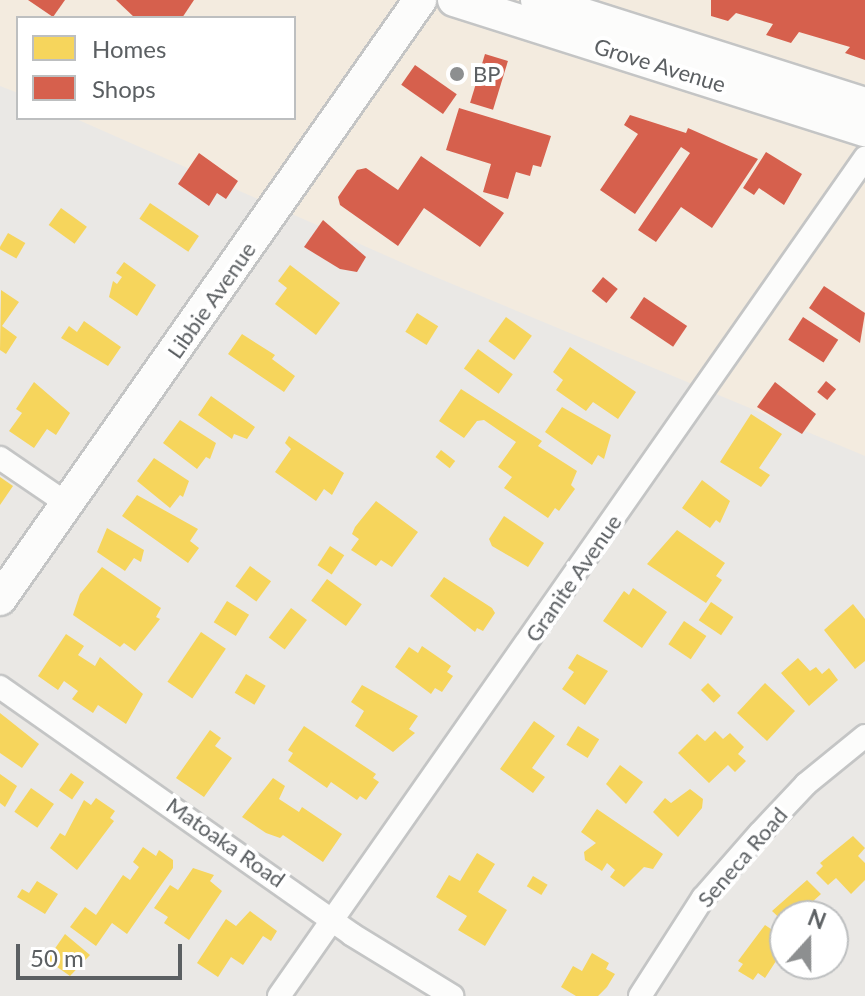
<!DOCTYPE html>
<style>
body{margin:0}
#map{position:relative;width:865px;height:996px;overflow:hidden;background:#eae8e5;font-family:Lato,sans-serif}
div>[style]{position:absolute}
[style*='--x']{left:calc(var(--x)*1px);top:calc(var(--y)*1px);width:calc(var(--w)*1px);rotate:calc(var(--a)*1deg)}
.commercial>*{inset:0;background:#f3ebdf}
.homes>*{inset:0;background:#f6d55c;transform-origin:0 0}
.shops>*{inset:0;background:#d6604d;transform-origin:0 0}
.roads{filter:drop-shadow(2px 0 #c4c5c5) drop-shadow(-2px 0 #c4c5c5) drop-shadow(0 2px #c4c5c5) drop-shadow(0 -2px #c4c5c5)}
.street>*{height:22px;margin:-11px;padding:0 11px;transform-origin:11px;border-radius:11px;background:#fcfcfb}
.secondary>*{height:32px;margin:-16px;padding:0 16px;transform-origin:16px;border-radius:16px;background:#fcfcfb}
.dots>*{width:22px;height:22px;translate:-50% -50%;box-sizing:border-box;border:4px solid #fff;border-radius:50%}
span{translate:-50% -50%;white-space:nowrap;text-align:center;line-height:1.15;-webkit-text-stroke:8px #fff;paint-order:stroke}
.street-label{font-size:22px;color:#5b5f62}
.poi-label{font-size:22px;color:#5b5f62}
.left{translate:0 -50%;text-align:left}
.legend{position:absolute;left:16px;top:16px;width:280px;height:104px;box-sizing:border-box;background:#fff;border:2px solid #bdbfc0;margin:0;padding:10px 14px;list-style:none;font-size:24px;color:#5b5f62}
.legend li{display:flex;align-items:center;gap:16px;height:40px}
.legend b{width:40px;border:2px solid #bdbfc0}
.north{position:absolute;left:769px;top:900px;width:80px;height:80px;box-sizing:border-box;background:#fff;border:2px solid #bdbfc0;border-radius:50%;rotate:21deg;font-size:22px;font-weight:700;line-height:32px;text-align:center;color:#5b5f62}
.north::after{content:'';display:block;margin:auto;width:28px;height:36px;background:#8d8f90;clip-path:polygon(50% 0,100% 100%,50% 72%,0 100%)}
.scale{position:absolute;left:16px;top:944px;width:166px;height:36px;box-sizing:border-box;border:4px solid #5b5f62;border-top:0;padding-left:10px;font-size:24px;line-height:28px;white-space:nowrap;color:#5b5f62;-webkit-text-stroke:6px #fff;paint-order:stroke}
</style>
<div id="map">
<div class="commercial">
<div style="clip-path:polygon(0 0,865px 0,865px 456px,421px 271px,74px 118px,294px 118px,294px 18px,18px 18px,18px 93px,0 86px)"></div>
</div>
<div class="homes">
<div style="left:150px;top:203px;width:59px;height:19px;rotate:34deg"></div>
<div style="left:61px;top:208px;width:32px;height:21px;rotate:36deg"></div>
<div style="left:8px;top:233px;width:20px;height:18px;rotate:30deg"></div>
<div style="clip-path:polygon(124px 262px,156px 285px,137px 316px,109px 297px,113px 281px,117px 284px,122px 277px,116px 273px)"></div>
<div style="clip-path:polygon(290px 265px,340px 303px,316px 335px,275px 304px,287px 288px,278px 281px)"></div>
<div style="clip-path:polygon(1px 290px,19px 302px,2px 326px,17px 337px,6px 354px,0 350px)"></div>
<div style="left:417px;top:313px;width:25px;height:22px;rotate:32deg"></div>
<div style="left:506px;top:317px;width:32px;height:30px;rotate:36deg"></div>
<div style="clip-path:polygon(84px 321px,121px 347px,108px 366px,61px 338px,69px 326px,77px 332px)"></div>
<div style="clip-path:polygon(242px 334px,275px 355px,272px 359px,295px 376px,284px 392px,228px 354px)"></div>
<div style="clip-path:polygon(570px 347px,636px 392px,618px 419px,593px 402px,586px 411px,556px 390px,563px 380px,553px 372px)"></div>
<div style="left:478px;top:349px;width:43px;height:24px;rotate:36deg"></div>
<div style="clip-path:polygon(34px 382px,70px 413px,56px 435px,47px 429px,34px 448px,9px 431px,22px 413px,16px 409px)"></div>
<div style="clip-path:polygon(461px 389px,542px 441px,538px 446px,577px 471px,571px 485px,575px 489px,559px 511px,555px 508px,548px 518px,504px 488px,512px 477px,498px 467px,516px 442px,484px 420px,477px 421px,464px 438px,439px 421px)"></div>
<div style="clip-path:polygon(211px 396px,255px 427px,247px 439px,234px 434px,232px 439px,198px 415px)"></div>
<div style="clip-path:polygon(562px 407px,611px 435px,604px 459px,598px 455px,592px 465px,545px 432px)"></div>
<div style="clip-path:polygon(751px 414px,782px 434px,759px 468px,770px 475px,761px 487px,720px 462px)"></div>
<div style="clip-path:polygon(180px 420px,216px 443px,210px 459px,206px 457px,197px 469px,163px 443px)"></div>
<div style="clip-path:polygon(289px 436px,344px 473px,332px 495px,324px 489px,316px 501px,275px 472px,291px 449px,285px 443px)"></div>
<div style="left:441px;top:450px;width:18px;height:9px;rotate:38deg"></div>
<div style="clip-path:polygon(154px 458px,189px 481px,183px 497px,180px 495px,170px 508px,137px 481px)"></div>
<div style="clip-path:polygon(0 477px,13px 486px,0 505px)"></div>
<div style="clip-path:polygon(702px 480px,730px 501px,720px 523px,716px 520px,710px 528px,682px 508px)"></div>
<div style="clip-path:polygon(137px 495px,198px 529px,190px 541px,199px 548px,188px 563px,122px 516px)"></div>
<div style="clip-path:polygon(376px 501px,418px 532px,392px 567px,381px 560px,376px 566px,351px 550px,359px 539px,352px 534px,355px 527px)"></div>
<div style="clip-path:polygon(504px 516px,544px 543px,528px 567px,492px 546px,489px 539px)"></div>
<div style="clip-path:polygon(107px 528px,144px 550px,141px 562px,134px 558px,125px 571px,97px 552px)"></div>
<div style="clip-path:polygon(677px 530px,725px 563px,716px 576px,722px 580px,706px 603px,647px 564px)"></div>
<div style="left:330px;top:546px;width:17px;height:23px;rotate:33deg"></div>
<div style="left:250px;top:566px;width:26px;height:25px;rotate:36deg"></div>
<div style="clip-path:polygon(102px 567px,161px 608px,156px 617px,160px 619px,135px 651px,124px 643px,120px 647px,73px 615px,80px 594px)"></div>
<div style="clip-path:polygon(444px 577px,492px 608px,495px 613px,483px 631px,477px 628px,475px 632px,430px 596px)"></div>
<div style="left:327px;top:579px;width:43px;height:27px;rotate:36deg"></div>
<div style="clip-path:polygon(633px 588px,667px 612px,642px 648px,603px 621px,624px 591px,629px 595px)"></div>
<div style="left:227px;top:601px;width:26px;height:25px;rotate:32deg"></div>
<div style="left:711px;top:602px;width:27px;height:22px;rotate:34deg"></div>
<div style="clip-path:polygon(853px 604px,865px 619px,865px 661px,855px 669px,824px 630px)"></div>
<div style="left:291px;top:608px;width:20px;height:37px;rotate:37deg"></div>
<div style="left:684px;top:621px;width:27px;height:28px;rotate:34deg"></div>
<div style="left:201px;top:632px;width:30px;height:60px;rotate:34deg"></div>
<div style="clip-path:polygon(66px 634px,84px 646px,78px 655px,95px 666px,100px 657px,143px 694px,126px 724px,98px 705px,93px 713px,72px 699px,78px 691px,64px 681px,58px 690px,38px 676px)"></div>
<div style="clip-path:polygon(422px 646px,451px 666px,447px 672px,453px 676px,442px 692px,435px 688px,431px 694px,395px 667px,409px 647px,418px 653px)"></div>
<div style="clip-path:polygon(577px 654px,608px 671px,585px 705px,562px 689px,574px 672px,568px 668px)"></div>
<div style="clip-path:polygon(798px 658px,810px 671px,816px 667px,822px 674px,829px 668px,838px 680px,809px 706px,781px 673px)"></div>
<div style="left:246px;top:674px;width:23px;height:22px;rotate:31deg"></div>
<div style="left:708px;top:683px;width:18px;height:10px;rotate:45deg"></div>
<div style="left:765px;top:683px;width:41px;height:41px;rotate:43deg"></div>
<div style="clip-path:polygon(362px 685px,418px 716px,409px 729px,415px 733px,393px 752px,355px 726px,364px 711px,351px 702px)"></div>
<div style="clip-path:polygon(0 713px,39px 744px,22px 768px,0 753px)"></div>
<div style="clip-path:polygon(534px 721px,555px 736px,532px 768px,545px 777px,533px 793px,500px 769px)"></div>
<div style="clip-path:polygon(304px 726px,376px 774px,373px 778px,379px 782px,366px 800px,360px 796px,357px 800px,331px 782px,327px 788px,288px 761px,293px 753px,288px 750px)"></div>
<div style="left:578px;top:726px;width:25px;height:22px;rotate:32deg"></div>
<div style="clip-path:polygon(210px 730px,221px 738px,215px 746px,232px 758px,204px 797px,176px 778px)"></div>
<div style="clip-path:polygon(715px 731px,723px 739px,730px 733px,744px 747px,738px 754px,746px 761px,735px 772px,728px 765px,709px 783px,678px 753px,697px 734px,705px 741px)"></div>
<div style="clip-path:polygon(620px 765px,643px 782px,626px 804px,606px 784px)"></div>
<div style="left:71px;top:773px;width:16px;height:21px;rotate:35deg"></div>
<div style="clip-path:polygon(0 774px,17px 786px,5px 807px,0 803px)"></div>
<div style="clip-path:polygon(273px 778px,285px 786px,279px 799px,299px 812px,302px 807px,342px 834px,323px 862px,283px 835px,280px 838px,266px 833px,242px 817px)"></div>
<div style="left:31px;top:788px;width:28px;height:29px;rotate:35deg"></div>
<div style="clip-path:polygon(690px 789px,703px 799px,702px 808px,678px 837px,653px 812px,665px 798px,671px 803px)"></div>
<div style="clip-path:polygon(96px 798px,115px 811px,110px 818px,114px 821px,77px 870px,50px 848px,60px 833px,65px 836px,84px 800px,91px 805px)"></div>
<div style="clip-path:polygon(597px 809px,663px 854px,653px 869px,644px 867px,624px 887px,610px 877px,615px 870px,607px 863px,602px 871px,585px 860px,584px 852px,596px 843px,581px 832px)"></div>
<div style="clip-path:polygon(853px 836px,865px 848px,858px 856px,865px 863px,865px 880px,851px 894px,836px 878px,828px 885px,816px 873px,823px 866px,820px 863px)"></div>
<div style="clip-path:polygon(143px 847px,156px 856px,159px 850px,173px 860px,173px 868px,127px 934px,112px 923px,96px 946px,70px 927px,85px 907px,96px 915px,123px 875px,130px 880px,139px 867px,133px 862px)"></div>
<div style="clip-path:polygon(477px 853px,495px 864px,478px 892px,507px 910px,485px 946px,458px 930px,467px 916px,436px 897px,449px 875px,460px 881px)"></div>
<div style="clip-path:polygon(193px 868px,214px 875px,210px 881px,222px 891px,189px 940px,164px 923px,168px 917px,154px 908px,170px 885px,178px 890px)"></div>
<div style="left:533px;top:876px;width:17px;height:12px;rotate:31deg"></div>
<div style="clip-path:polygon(807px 880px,821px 894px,811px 903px,821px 913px,785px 916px,785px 923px,772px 911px)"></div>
<div style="clip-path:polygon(37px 881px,58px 894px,45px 914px,17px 897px,22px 889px,29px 893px)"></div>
<div style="clip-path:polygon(250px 911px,277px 931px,271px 941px,263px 936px,243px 965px,231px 957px,218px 977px,197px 963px,226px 919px,236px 926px)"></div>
<div style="clip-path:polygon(765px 925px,783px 937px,777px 947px,785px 959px,776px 961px,765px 978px,758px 973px,753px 980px,738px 971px,743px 964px,738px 961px)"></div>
<div style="clip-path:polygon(65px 934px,90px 955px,70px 976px,47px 960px)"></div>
<div style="clip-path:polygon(592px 953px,609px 963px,606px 969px,615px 974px,607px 987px,598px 996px,576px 996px,561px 987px,573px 966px,582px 971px)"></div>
</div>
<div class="shops">
<div style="clip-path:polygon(28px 0,65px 0,53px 17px)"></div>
<div style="clip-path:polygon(116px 0,194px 0,182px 18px,135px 18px)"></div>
<div style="clip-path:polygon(711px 0,865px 0,865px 60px,845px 53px,850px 47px,799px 32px,791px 43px,766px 35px,773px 24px,736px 13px,728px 21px,711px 16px)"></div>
<div style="left:485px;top:54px;width:24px;height:51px;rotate:17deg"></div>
<div style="left:415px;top:65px;width:51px;height:24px;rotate:35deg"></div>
<div style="clip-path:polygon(459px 108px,551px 136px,541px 167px,533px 165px,530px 176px,516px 172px,508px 199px,483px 192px,491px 164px,446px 150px)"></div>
<div style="clip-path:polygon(630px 115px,686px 133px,688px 128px,758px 159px,712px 228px,681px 207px,656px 242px,638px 230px,690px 153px,681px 147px,635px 214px,600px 190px,638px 134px,624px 125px)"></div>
<div style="clip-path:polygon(766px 152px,802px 174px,784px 205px,759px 188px,754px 195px,743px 188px)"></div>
<div style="clip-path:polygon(199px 153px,238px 181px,226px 199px,217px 193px,209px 206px,178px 184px)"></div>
<div style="clip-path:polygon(421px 156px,504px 213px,480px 247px,424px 208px,398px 246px,340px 205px,338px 197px,357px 170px,366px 168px,398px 190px)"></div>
<div style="clip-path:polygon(323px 220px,366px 257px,357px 272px,340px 269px,304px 247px)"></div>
<div style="left:603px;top:277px;width:19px;height:18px;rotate:39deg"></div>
<div style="clip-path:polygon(824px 286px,865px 313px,860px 343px,809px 308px)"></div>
<div style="left:644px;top:297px;width:52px;height:25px;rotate:34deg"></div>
<div style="left:803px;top:317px;width:42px;height:27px;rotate:33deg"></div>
<div style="left:826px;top:381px;width:13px;height:14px;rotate:39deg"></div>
<div style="clip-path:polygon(775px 382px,816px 414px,802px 434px,757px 407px)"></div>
</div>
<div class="roads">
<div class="street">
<div style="--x:0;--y:458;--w:83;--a:34.3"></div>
<div style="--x:0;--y:687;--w:429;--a:35.1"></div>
<div style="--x:351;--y:934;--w:119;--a:31.5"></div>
<div style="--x:279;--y:996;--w:1023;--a:-55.04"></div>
<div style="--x:640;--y:996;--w:117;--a:-57.3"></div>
<div style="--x:703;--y:898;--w:86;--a:-48.8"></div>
<div style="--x:760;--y:833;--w:67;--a:-46.8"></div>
<div style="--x:806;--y:784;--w:76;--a:-39.1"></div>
</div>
<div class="secondary">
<div style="--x:454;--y:0;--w:431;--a:17.6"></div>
<div style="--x:537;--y:0;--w:344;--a:17.6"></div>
<div style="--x:0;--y:599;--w:732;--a:-54.96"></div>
</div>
</div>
<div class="dots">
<div style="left:457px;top:74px;background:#8d8f90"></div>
</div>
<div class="street-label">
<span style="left:660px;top:65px;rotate:17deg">Grove Avenue</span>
<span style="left:211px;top:300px;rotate:-55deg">Libbie Avenue</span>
<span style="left:573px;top:578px;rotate:-55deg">Granite Avenue</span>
<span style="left:226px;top:842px;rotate:35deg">Matoaka Road</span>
<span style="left:742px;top:857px;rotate:-49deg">Seneca Road</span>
</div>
<div class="poi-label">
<span class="left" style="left:473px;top:74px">BP</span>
</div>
<ul class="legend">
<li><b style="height:22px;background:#f6d55c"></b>Homes</li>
<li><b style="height:22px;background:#d6604d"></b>Shops</li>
</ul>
<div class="north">N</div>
<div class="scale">50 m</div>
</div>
